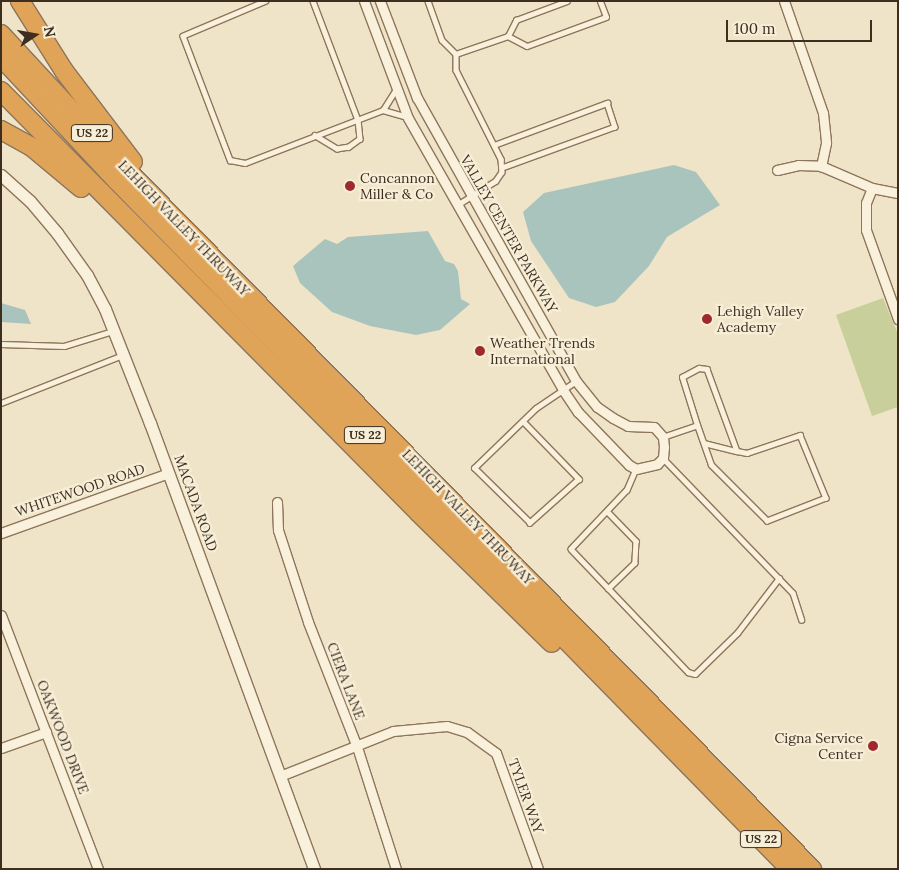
<!DOCTYPE html>
<style>
body{margin:0}
#map{position:relative;width:899px;height:870px;overflow:hidden;background:#f0e4c8;font-family:Lora,serif}
div>[style]{position:absolute}
[style*='--x']{left:calc(var(--x)*1px);top:calc(var(--y)*1px);width:calc(var(--w)*1px);rotate:calc(var(--a)*1deg)}
.green>*{inset:0;background:#c9cf9b}
.water>*{inset:0;background:#a9c4bc}
.roads{filter:drop-shadow(1px 0 #8d765c) drop-shadow(-1px 0 #8d765c) drop-shadow(0 1px #8d765c) drop-shadow(0 -1px #8d765c)}
.service>*{height:4.5px;margin:-2.25px;padding:0 2.25px;transform-origin:2.25px;border-radius:2.25px;background:#faf1dc}
.minor>*{height:9px;margin:-4.5px;padding:0 4.5px;transform-origin:4.5px;border-radius:4.5px;background:#faf1dc}
.tertiary>*{height:11px;margin:-5.5px;padding:0 5.5px;transform-origin:5.5px;border-radius:5.5px;background:#faf1dc}
.motorway>*{height:18px;margin:-9px;padding:0 9px;transform-origin:9px;border-radius:9px;background:#e0a458}
.dots>*{width:14px;height:14px;translate:-50% -50%;box-sizing:border-box;border:2px solid #f7eed8;border-radius:50%}
span{translate:-50% -50%;white-space:nowrap;text-align:center;line-height:1.15;-webkit-text-stroke:4.5px #f7eed8;paint-order:stroke}
.shield-label span{padding:1px 4px;background:#f7eed8;border:1px solid;border-radius:4px;-webkit-text-stroke-width:0}
.shield-label{font-size:12px;color:#3d2e20;font-weight:700}
.poi-label{font-size:14px;color:#3d2e20}
.left{translate:0 -50%;text-align:left}
.right{translate:-100% -50%;text-align:right}
.street-label{font-size:14px;color:#3d2e20}
.frame{position:absolute;inset:0;border:2px solid #3d2e20;pointer-events:none}
.north{position:absolute;left:10px;top:10px;width:50px;height:50px;-webkit-text-stroke:4px #f7eed8;paint-order:stroke;rotate:78deg;font-size:14px;font-weight:700;line-height:20px;text-align:center;color:#3d2e20}
.north::after{content:'';display:block;margin:auto;width:18px;height:22px;background:#3d2e20;clip-path:polygon(50% 0,100% 100%,50% 72%,0 100%)}
.scale{position:absolute;left:726px;top:20px;width:146px;height:22px;box-sizing:border-box;border:2px solid #3d2e20;border-top:0;padding-left:6px;font-size:15px;line-height:18px;white-space:nowrap;color:#3d2e20;-webkit-text-stroke:4px #f7eed8;paint-order:stroke}
</style>
<div id="map">
<div class="green">
<div style="clip-path:polygon(883px 298px,898px 334px,898px 407px,872px 416px,836px 315px)"></div>
</div>
<div class="water">
<div style="clip-path:polygon(674px 165px,696px 172px,720px 205px,667px 237px,649px 266px,615px 302px,596px 307px,569px 298px,531px 241px,523px 212px,544px 193px)"></div>
<div style="clip-path:polygon(428px 231px,445px 261px,454px 264px,458px 271px,461px 299px,470px 304px,440px 330px,416px 335px,370px 326px,332px 312px,300px 283px,293px 266px,325px 239px,337px 244px,348px 237px)"></div>
<div style="clip-path:polygon(1px 303px,25px 310px,31px 324px,1px 322px)"></div>
</div>
<div class="roads">
<div class="service">
<div style="--x:266;--y:1;--w:90;--a:157.1"></div>
<div style="--x:183;--y:36;--w:133;--a:69.2"></div>
<div style="--x:230;--y:160;--w:15;--a:11"></div>
<div style="--x:245;--y:163;--w:148;--a:-21"></div>
<div style="--x:383;--y:110;--w:25;--a:16"></div>
<div style="--x:313;--y:1;--w:127;--a:69.3"></div>
<div style="--x:358;--y:120;--w:19;--a:84"></div>
<div style="--x:360;--y:139;--w:14;--a:144"></div>
<div style="--x:349;--y:147;--w:12;--a:171"></div>
<div style="--x:337;--y:149;--w:26;--a:-149"></div>
<div style="--x:428;--y:1;--w:41;--a:70.3"></div>
<div style="--x:442;--y:40;--w:20;--a:45"></div>
<div style="--x:456;--y:54;--w:16;--a:90"></div>
<div style="--x:456;--y:70;--w:100;--a:63.2"></div>
<div style="--x:501;--y:159;--w:13;--a:86"></div>
<div style="--x:502;--y:172;--w:11;--a:124"></div>
<div style="--x:496;--y:181;--w:45;--a:147.7"></div>
<div style="--x:508;--y:36;--w:21;--a:28"></div>
<div style="--x:527;--y:46;--w:84;--a:-20.2"></div>
<div style="--x:606;--y:17;--w:17;--a:-111"></div>
<div style="--x:456;--y:54;--w:55;--a:-19.1"></div>
<div style="--x:508;--y:36;--w:18;--a:-63"></div>
<div style="--x:516;--y:20;--w:54;--a:-20.4"></div>
<div style="--x:383;--y:110;--w:25;--a:-58"></div>
<div style="--x:494;--y:145;--w:121;--a:-20.4"></div>
<div style="--x:607;--y:103;--w:25;--a:72"></div>
<div style="--x:615;--y:127;--w:120;--a:160.1"></div>
<div style="--x:1;--y:344;--w:63;--a:1.8"></div>
<div style="--x:64;--y:346;--w:51;--a:-17"></div>
<div style="--x:1;--y:403;--w:131;--a:-21.5"></div>
<div style="--x:523;--y:421;--w:81;--a:46"></div>
<div style="--x:579;--y:479;--w:66;--a:138.1"></div>
<div style="--x:530;--y:523;--w:78;--a:-135.5"></div>
<div style="--x:474;--y:468;--w:86;--a:-44.1"></div>
<div style="--x:536;--y:408;--w:48;--a:-34"></div>
<div style="--x:663;--y:437;--w:36;--a:-19"></div>
<div style="--x:697;--y:425;--w:50;--a:-107.4"></div>
<div style="--x:682;--y:377;--w:19;--a:-28"></div>
<div style="--x:699;--y:368;--w:8;--a:7"></div>
<div style="--x:707;--y:369;--w:87;--a:69.9"></div>
<div style="--x:737;--y:451;--w:10;--a:11"></div>
<div style="--x:747;--y:453;--w:56;--a:-18.8"></div>
<div style="--x:800;--y:435;--w:68;--a:67.6"></div>
<div style="--x:826;--y:498;--w:63;--a:158.7"></div>
<div style="--x:767;--y:521;--w:79;--a:-135"></div>
<div style="--x:711;--y:465;--w:42;--a:-109.3"></div>
<div style="--x:704;--y:443;--w:34;--a:14"></div>
<div style="--x:663;--y:458;--w:187;--a:46.1"></div>
<div style="--x:793;--y:593;--w:28;--a:72"></div>
<div style="--x:636;--y:469;--w:23;--a:113"></div>
<div style="--x:627;--y:490;--w:81;--a:133.5"></div>
<div style="--x:571;--y:549;--w:170;--a:46.4"></div>
<div style="--x:688;--y:672;--w:7;--a:16"></div>
<div style="--x:695;--y:674;--w:59;--a:-44.3"></div>
<div style="--x:737;--y:633;--w:69;--a:-52.6"></div>
<div style="--x:607;--y:511;--w:42;--a:46"></div>
<div style="--x:636;--y:541;--w:22;--a:93"></div>
<div style="--x:635;--y:563;--w:37;--a:136"></div>
</div>
<div class="minor">
<div style="--x:364;--y:1;--w:125;--a:69.4"></div>
<div style="--x:408;--y:118;--w:313;--a:60.3"></div>
<div style="--x:563;--y:390;--w:27;--a:56"></div>
<div style="--x:578;--y:412;--w:74;--a:46.1"></div>
<div style="--x:629;--y:465;--w:8;--a:30"></div>
<div style="--x:636;--y:469;--w:22;--a:-13"></div>
<div style="--x:657;--y:464;--w:8;--a:-45"></div>
<div style="--x:663;--y:458;--w:11;--a:-85"></div>
<div style="--x:664;--y:447;--w:10;--a:-96"></div>
<div style="--x:663;--y:437;--w:13;--a:-132"></div>
<div style="--x:654;--y:427;--w:26;--a:-178"></div>
<div style="--x:628;--y:426;--w:17;--a:-152"></div>
<div style="--x:613;--y:418;--w:19;--a:-145"></div>
<div style="--x:597;--y:407;--w:33;--a:-129"></div>
<div style="--x:576;--y:381;--w:325;--a:-119.3"></div>
<div style="--x:417;--y:98;--w:104;--a:-110.9"></div>
<div style="--x:784;--y:1;--w:119;--a:70.8"></div>
<div style="--x:823;--y:113;--w:30;--a:84"></div>
<div style="--x:826;--y:143;--w:24;--a:102"></div>
<div style="--x:777;--y:170;--w:22;--a:-13"></div>
<div style="--x:798;--y:165;--w:23;--a:2"></div>
<div style="--x:821;--y:166;--w:56;--a:23.3"></div>
<div style="--x:872;--y:188;--w:26;--a:11"></div>
<div style="--x:872;--y:188;--w:16;--a:112"></div>
<div style="--x:866;--y:203;--w:27;--a:90"></div>
<div style="--x:866;--y:230;--w:95;--a:70.2"></div>
<div style="--x:277;--y:502;--w:28;--a:88"></div>
<div style="--x:278;--y:530;--w:97;--a:71.9"></div>
<div style="--x:308;--y:622;--w:134;--a:68.6"></div>
<div style="--x:357;--y:747;--w:128;--a:72.3"></div>
<div style="--x:1;--y:533;--w:178;--a:-19.7"></div>
<div style="--x:1;--y:615;--w:272;--a:69.1"></div>
<div style="--x:1;--y:748;--w:48;--a:-19.6"></div>
<div style="--x:280;--y:776;--w:122;--a:-21.7"></div>
<div style="--x:393;--y:731;--w:54;--a:-5.3"></div>
<div style="--x:447;--y:726;--w:21;--a:17"></div>
<div style="--x:467;--y:732;--w:36;--a:36"></div>
<div style="--x:496;--y:753;--w:123;--a:70.1"></div>
</div>
<div class="tertiary">
<div style="--x:1;--y:175;--w:39;--a:42"></div>
<div style="--x:30;--y:201;--w:42;--a:49.8"></div>
<div style="--x:57;--y:233;--w:52;--a:54.5"></div>
<div style="--x:87;--y:275;--w:38;--a:62"></div>
<div style="--x:105;--y:309;--w:123;--a:68.5"></div>
<div style="--x:150;--y:423;--w:475;--a:69.8"></div>
</div>
<div class="motorway">
<div style="--x:20;--y:1;--w:83;--a:57.8"></div>
<div style="--x:64;--y:71;--w:114;--a:52.8"></div>
<div style="--x:1;--y:34;--w:185;--a:47.2"></div>
<div style="--x:127;--y:170;--w:979;--a:45.58"></div>
<div style="--x:1;--y:57;--w:168;--a:46.9"></div>
<div style="--x:116;--y:180;--w:964;--a:45.63"></div>
<div style="--x:1;--y:91;--w:593;--a:45.27"></div>
<div style="--x:418;--y:512;--w:187;--a:44.4"></div>
<div style="--x:1;--y:130;--w:35;--a:29"></div>
<div style="--x:32;--y:147;--w:64;--a:39.9"></div>
</div>
</div>
<div class="dots">
<div style="left:350px;top:186px;background:#9e2a2b"></div>
<div style="left:707px;top:319px;background:#9e2a2b"></div>
<div style="left:480px;top:351px;background:#9e2a2b"></div>
<div style="left:873px;top:746px;background:#9e2a2b"></div>
</div>
<div class="shield-label">
<span style="left:92px;top:133px">US 22</span>
<span style="left:365px;top:435px">US 22</span>
<span style="left:761px;top:839px">US 22</span>
</div>
<div class="poi-label">
<span class="left" style="left:360px;top:186px">Concannon<br>Miller &amp; Co</span>
<span class="left" style="left:717px;top:319px">Lehigh Valley<br>Academy</span>
<span class="left" style="left:490px;top:351px">Weather Trends<br>International</span>
<span class="right" style="left:863px;top:746px">Cigna Service<br>Center</span>
</div>
<div class="street-label">
<span style="left:184px;top:228px;rotate:46deg">LEHIGH VALLEY THRUWAY</span>
<span style="left:509px;top:234px;rotate:60deg">VALLEY CENTER PARKWAY</span>
<span style="left:80px;top:490px;rotate:-19deg">WHITEWOOD ROAD</span>
<span style="left:196px;top:503px;rotate:70deg">MACADA ROAD</span>
<span style="left:468px;top:517px;rotate:46deg">LEHIGH VALLEY THRUWAY</span>
<span style="left:346px;top:681px;rotate:69deg">CIERA LANE</span>
<span style="left:63px;top:737px;rotate:69deg">OAKWOOD DRIVE</span>
<span style="left:526px;top:796px;rotate:70deg">TYLER WAY</span>
</div>
<div class="frame"></div>
<div class="north">N</div>
<div class="scale">100 m</div>
</div>
